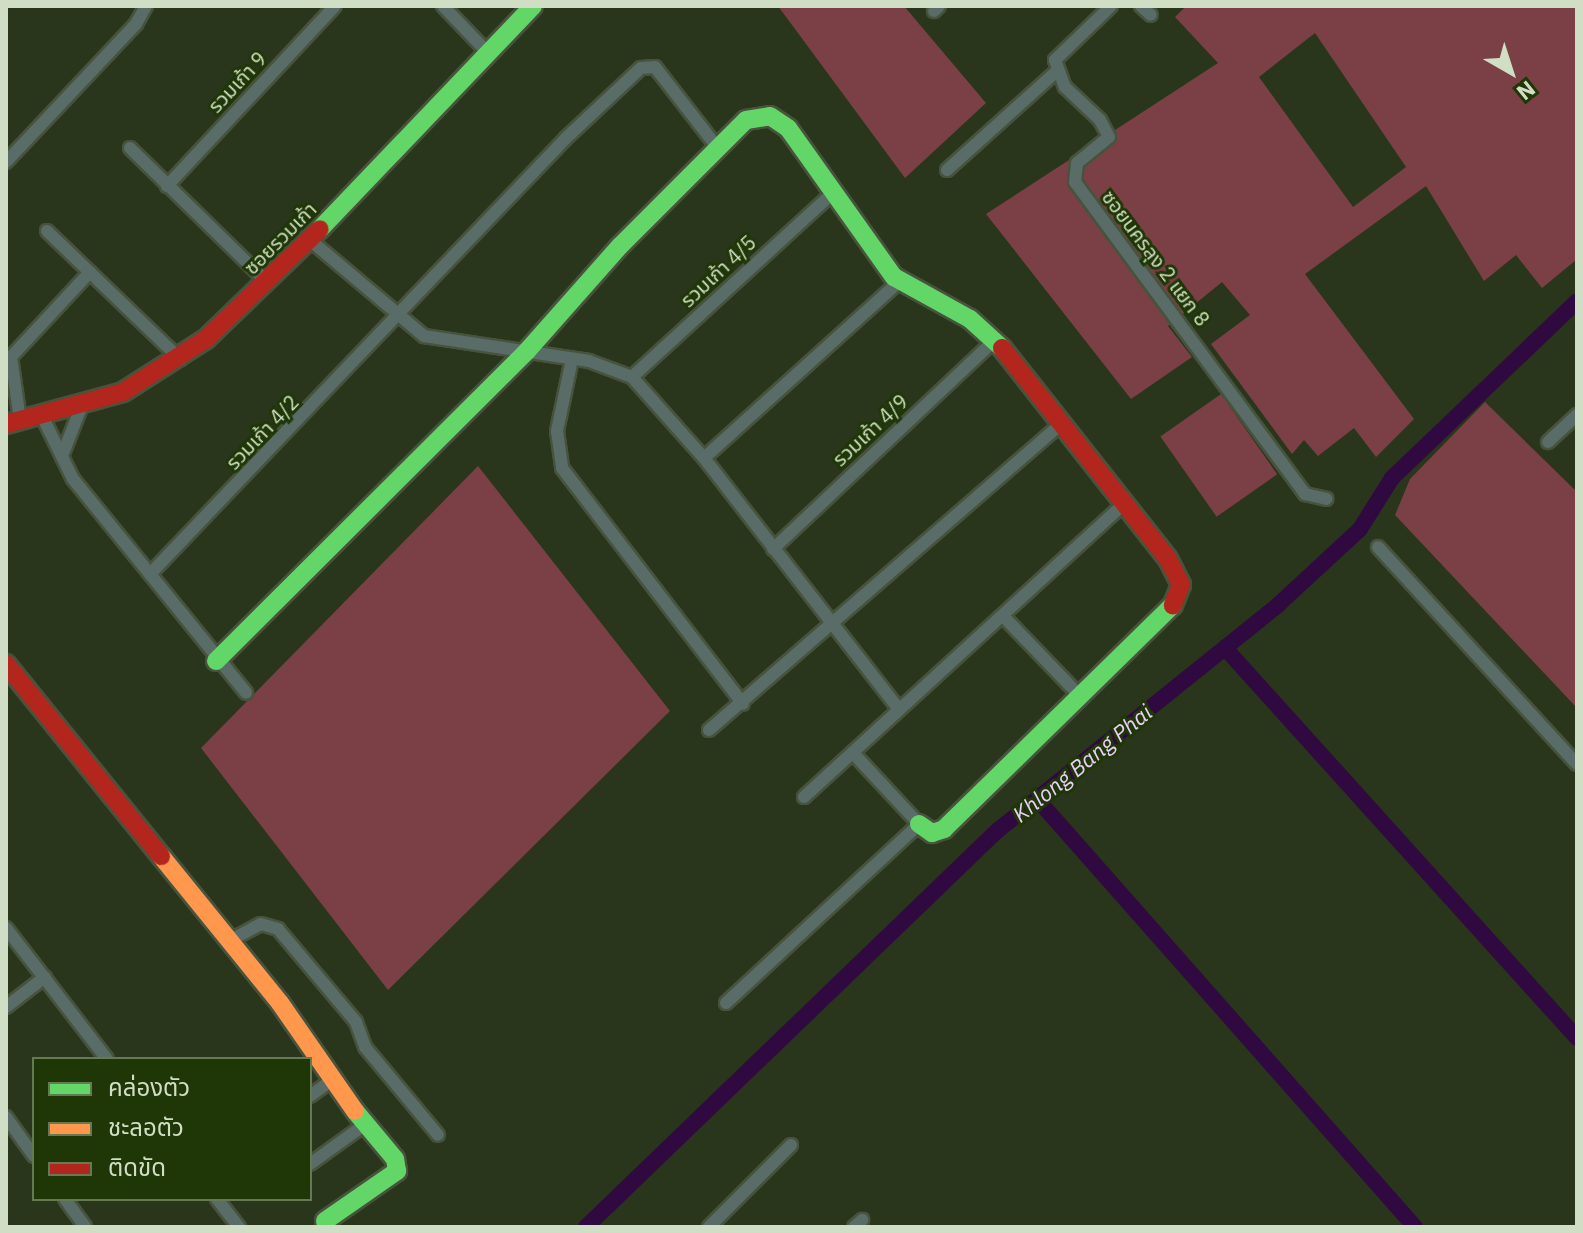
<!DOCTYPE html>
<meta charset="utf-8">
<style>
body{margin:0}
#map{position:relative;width:1583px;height:1233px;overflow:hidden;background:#29361c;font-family:"IBM Plex Sans","Noto Sans Thai",sans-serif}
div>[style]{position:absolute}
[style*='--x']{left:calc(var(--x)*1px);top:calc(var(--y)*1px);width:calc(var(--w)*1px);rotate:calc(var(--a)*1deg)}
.green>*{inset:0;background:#7a4045;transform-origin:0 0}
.canal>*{height:16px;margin:-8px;padding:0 8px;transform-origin:8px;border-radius:8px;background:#300940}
.roads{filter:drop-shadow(2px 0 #47533d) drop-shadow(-2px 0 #47533d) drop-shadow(0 2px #47533d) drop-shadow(0 -2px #47533d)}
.street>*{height:12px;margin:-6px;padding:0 6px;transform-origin:6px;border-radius:6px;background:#596c68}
.fast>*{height:18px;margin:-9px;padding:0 9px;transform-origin:9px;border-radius:9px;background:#63d668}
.slow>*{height:18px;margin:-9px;padding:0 9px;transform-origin:9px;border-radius:9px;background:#ff974d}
.jam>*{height:18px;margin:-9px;padding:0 9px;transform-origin:9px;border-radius:9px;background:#b3261e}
span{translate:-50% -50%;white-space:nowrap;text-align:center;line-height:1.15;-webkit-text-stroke:6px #1f3606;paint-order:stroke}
.street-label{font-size:20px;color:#cfdec4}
.water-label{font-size:22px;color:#ebcffc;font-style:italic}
.frame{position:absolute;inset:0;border:8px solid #cfdec4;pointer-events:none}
.legend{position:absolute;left:32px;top:1057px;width:280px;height:144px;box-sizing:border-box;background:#1f3606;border:2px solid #657952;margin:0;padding:10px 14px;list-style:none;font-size:24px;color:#cfdec4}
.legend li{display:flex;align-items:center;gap:16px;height:40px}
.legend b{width:40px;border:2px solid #657952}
.north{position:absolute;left:1471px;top:32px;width:80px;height:80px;-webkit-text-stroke:6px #1f3606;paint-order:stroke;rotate:141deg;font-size:22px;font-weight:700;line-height:32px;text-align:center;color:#cfdec4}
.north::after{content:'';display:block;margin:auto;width:28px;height:36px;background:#cfdec4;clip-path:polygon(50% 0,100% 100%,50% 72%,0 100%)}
</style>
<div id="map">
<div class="green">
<div style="clip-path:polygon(778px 6px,904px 6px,986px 103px,905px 178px)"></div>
<div style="clip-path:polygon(evenodd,1186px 6px,1577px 6px,1576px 260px,1542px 288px,1516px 255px,1484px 281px,1426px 186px,1305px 274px,1414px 419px,1376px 457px,1354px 428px,1318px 456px,1304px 440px,1292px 454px,1211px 344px,1250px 315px,1222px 282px,1168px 326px,1192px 357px,1131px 399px,986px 214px,1218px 63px,1175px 17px,1186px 6px,1315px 33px,1406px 167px,1353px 207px,1259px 77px,1315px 33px)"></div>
<div style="left:1221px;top:394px;width:98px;height:74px;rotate:55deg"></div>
<div style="clip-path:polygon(1485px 402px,1577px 492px,1577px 708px,1395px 515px,1410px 479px)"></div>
<div style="clip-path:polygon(478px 466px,670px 711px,388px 990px,201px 748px)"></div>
</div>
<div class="canal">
<div style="--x:1225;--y:648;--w:525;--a:47.93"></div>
<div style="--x:1037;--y:799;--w:571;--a:48.55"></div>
<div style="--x:586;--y:1227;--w:571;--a:-43.94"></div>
<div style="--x:997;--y:831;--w:362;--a:-38.8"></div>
<div style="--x:1279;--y:604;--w:110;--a:-42.8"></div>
<div style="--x:1360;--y:529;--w:60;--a:-57.9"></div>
<div style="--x:1392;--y:478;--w:256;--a:-43.7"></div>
</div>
<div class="roads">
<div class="street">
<div style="--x:443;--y:6;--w:66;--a:46.2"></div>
<div style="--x:1111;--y:6;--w:78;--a:136"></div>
<div style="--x:1055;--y:60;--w:29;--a:70"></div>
<div style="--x:1065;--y:87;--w:48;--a:43.3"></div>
<div style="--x:1100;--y:120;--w:19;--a:62"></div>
<div style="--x:1109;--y:137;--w:41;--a:140.9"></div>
<div style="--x:1077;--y:163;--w:19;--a:96"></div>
<div style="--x:1075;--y:182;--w:388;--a:53.6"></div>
<div style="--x:1305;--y:494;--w:22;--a:13"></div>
<div style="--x:1141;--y:6;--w:13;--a:42"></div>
<div style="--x:934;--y:11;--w:7;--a:-45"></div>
<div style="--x:130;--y:148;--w:192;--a:44.4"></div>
<div style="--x:6;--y:162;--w:190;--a:-46.7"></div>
<div style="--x:136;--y:24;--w:21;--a:-61"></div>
<div style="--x:947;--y:170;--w:147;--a:-42"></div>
<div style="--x:167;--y:186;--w:246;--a:-47"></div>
<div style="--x:47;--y:231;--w:185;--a:43.9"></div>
<div style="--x:310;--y:240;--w:149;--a:40.1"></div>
<div style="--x:424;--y:336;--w:167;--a:8.6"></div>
<div style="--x:589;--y:361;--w:46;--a:20.4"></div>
<div style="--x:632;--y:377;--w:108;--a:48.4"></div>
<div style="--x:704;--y:458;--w:318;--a:52.2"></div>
<div style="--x:572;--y:359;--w:74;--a:101.8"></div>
<div style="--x:557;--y:431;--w:37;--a:82"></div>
<div style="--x:562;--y:468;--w:297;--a:52.5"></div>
<div style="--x:632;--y:377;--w:271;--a:-42.5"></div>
<div style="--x:42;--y:416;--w:70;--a:63.8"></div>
<div style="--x:73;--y:479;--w:275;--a:51"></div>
<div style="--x:20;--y:420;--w:64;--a:-98.1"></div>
<div style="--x:11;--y:357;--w:116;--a:-47.1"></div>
<div style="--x:1548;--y:442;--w:40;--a:-43"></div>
<div style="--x:62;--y:456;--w:55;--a:-68.6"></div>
<div style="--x:704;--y:458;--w:264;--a:-42.1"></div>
<div style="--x:1378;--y:547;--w:294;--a:47.5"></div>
<div style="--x:773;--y:549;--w:305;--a:-43.3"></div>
<div style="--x:152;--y:572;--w:598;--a:-46.35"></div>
<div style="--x:565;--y:139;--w:104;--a:-43.1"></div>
<div style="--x:641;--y:68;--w:14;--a:-4"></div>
<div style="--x:655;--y:67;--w:101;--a:52.2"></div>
<div style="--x:1004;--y:617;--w:108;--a:46.1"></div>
<div style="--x:709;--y:730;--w:466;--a:-41"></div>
<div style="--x:804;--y:797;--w:435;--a:-42.5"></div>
<div style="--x:6;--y:928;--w:165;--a:52.4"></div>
<div style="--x:227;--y:942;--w:38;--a:-28"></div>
<div style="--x:261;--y:924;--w:18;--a:16"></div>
<div style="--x:278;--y:929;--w:121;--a:50"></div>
<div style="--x:356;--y:1022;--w:27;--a:70"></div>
<div style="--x:365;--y:1047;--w:114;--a:50.3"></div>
<div style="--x:726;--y:1003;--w:263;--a:-42.8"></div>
<div style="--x:919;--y:824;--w:96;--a:-132.9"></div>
<div style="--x:6;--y:1007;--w:49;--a:-37.6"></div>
<div style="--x:310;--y:1096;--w:27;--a:-36"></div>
<div style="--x:6;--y:1117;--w:48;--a:54.3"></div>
<div style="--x:310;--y:1164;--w:67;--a:-35.8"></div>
<div style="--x:65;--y:1199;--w:34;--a:54"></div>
<div style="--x:217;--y:1199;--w:36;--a:52"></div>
<div style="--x:709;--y:1227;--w:116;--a:-45"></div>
<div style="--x:854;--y:1227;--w:11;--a:-41"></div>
</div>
<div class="fast">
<div style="--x:320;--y:229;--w:308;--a:-46.3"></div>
<div style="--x:216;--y:661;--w:439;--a:-44.9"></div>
<div style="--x:527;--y:351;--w:140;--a:-48.5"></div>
<div style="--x:620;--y:246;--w:178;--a:-45"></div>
<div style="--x:746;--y:120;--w:24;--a:-9"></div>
<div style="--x:770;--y:116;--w:22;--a:34"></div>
<div style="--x:788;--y:128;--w:183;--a:54.6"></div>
<div style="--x:894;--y:277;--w:87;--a:28.9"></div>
<div style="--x:970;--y:319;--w:43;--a:42.2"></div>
<div style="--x:919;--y:824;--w:16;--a:35"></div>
<div style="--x:932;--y:833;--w:13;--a:-18"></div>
<div style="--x:944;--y:829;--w:320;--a:-44.4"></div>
<div style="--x:325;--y:1221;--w:88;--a:-34.8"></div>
<div style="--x:397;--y:1171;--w:12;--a:-99"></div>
<div style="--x:395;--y:1159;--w:62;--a:-129.8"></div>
</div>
<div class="slow">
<div style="--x:161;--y:856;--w:189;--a:51"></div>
<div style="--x:280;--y:1003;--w:131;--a:55.2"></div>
</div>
<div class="jam">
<div style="--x:1002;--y:348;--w:268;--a:51.8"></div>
<div style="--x:1168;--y:559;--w:29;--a:63"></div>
<div style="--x:1181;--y:585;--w:22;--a:112"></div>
<div style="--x:6;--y:424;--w:121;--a:-15.3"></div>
<div style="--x:123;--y:392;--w:98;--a:-32.6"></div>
<div style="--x:206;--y:339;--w:158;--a:-44"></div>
<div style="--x:6;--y:664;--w:247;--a:51.1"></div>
</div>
</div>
<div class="street-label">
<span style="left:237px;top:82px;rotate:-47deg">รวมเก้า 9</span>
<span style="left:280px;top:238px;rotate:-45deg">ซอยรวมเก้า</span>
<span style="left:1156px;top:258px;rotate:53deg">ซอยนครลุง 2 แยก 8</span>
<span style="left:718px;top:271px;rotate:-43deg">รวมเก้า 4/5</span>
<span style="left:870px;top:430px;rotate:-43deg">รวมเก้า 4/9</span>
<span style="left:262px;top:432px;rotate:-46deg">รวมเก้า 4/2</span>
</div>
<div class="water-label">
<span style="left:1082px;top:763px;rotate:-39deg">Khlong Bang Phai</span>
</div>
<div class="frame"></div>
<ul class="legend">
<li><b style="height:10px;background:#63d668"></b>คล่องตัว</li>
<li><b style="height:10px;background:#ff974d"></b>ชะลอตัว</li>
<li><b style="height:10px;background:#b3261e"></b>ติดขัด</li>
</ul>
<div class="north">N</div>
</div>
